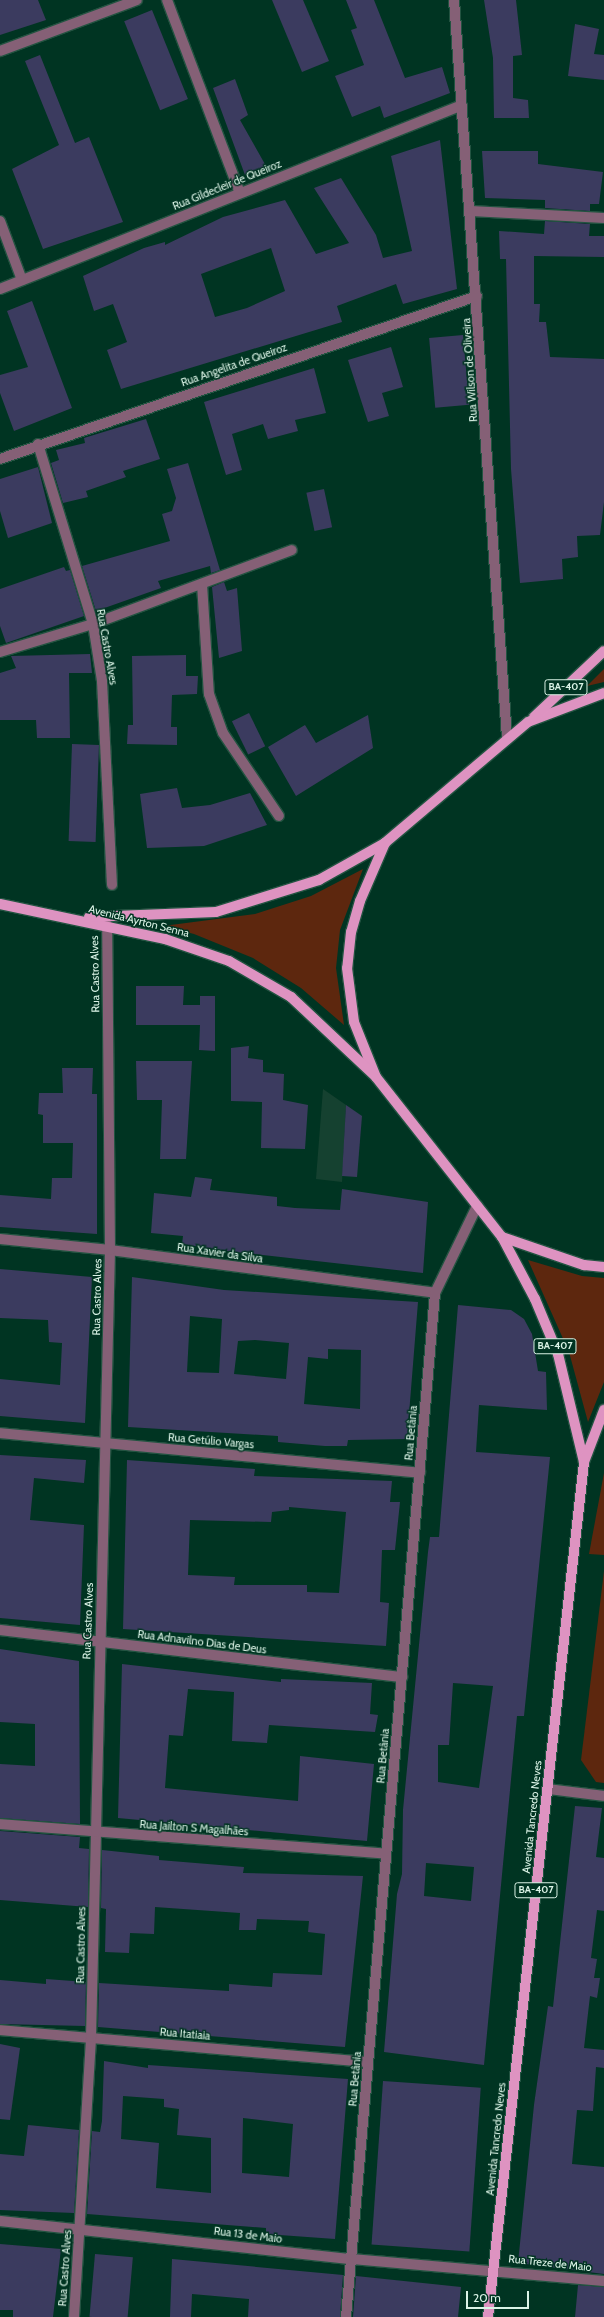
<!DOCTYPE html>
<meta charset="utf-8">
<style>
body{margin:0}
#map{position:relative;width:604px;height:2317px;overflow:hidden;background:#003422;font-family:Cabin,sans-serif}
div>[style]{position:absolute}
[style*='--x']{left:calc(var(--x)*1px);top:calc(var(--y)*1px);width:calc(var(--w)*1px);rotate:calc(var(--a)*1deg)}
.built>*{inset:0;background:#154130}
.green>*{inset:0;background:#5d270e}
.building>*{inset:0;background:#3b3b5f;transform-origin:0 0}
.roads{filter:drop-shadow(1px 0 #235341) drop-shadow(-1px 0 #235341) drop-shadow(0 1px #235341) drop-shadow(0 -1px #235341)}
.street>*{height:10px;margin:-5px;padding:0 5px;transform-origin:5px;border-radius:5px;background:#856076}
.primary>*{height:10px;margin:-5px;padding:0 5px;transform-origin:5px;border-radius:5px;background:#de93c1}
span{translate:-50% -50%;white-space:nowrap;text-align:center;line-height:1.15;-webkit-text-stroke:3px #003422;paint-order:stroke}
.shield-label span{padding:1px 3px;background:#003422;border:1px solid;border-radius:3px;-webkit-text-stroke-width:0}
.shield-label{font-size:10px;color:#daf3e6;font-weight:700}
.street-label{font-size:11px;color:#daf3e6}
.scale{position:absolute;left:466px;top:2291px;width:63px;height:18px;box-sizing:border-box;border:2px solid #daf3e6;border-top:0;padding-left:5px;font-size:12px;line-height:14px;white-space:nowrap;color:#daf3e6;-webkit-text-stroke:3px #003422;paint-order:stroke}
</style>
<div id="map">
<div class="built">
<div style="clip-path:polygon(323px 1089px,346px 1105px,342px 1182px,316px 1179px)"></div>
</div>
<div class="green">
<div style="clip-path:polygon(604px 669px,604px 682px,587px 686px)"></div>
<div style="clip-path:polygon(363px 869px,340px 930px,336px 968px,344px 1025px,301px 988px,253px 958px,194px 934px,163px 926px,255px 914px,311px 896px)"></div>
<div style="clip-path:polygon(528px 1260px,582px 1276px,604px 1278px,604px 1382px,588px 1422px,569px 1352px)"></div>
<div style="clip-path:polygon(604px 1473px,604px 1555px,589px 1554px)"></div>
<div style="clip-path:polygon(604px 1571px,604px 1783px,596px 1782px,581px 1760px)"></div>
</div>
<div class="building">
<div style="clip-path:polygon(0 0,38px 0,46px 20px,0 35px)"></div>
<div style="clip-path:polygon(272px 0,303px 0,329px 61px,302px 72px)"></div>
<div style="clip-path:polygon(346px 0,374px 0,405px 78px,442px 67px,450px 93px,384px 118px,380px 106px,352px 117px,335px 76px,364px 65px,351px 30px,357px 28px)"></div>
<div style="clip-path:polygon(484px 0,516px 0,522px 55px,513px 56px,513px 98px,528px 100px,529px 118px,494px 118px,493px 58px)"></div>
<div style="left:152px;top:10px;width:96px;height:30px;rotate:68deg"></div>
<div style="clip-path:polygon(575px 24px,599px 29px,594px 54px,604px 55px,604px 80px,568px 76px)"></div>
<div style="clip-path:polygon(40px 55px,75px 143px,89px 137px,123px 222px,43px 249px,12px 169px,59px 145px,25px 61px)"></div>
<div style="clip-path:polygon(235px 79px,248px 115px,240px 120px,266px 166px,245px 175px,213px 88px)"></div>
<div style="clip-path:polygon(evenodd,440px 140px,457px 289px,403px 304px,396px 284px,337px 306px,342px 322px,121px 389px,107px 350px,127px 342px,113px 304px,94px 311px,83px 276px,144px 248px,165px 242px,165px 245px,223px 217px,285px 200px,316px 254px,349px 243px,314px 188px,341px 178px,376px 235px,383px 258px,412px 251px,391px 156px,440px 140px,271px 248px,285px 291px,247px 308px,215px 317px,201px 274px,271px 248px)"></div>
<div style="clip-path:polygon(482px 151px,538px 151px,538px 164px,603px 172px,599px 204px,590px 204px,590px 211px,545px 208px,545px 200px,485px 198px)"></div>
<div style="clip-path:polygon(545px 221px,590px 224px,589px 236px,604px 236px,604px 257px,534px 256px,534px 304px,540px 304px,539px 322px,546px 322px,550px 357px,604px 359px,604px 502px,600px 535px,577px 536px,578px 557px,562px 559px,563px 579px,520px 583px,511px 469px,506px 259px,500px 259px,499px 231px,544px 234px)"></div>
<div style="clip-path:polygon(32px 301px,72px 408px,14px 431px,0 393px,0 375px,28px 367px,7px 311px)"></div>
<div style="left:463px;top:335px;width:70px;height:34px;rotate:85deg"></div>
<div style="clip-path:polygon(391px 347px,403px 387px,382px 393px,389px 416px,368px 422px,348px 360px)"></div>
<div style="clip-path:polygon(314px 368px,326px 413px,295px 420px,298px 431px,268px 439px,263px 424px,232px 434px,242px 470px,226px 475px,204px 402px)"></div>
<div style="clip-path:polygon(146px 419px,160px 459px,123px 471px,126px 477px,86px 491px,88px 497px,63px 503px,51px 463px,59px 460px,56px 450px,85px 443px,84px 438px)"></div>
<div style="clip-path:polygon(188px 463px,220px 570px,211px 573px,210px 566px,158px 581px,161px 588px,96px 611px,82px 566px,170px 541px,162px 514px,172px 511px,176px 498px,167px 469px)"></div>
<div style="clip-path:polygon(38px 467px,52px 523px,8px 538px,0 511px,0 479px)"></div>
<div style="left:324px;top:489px;width:39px;height:18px;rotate:78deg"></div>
<div style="clip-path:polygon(64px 567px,66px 571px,70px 570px,84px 616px,6px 643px,0 626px,0 589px)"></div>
<div style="clip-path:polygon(224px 582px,227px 591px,237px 588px,242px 651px,219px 658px,212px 587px)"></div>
<div style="clip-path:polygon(90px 654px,92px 673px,69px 673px,70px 738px,37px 738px,36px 720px,0 720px,0 673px,16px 668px,11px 656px)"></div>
<div style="clip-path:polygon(186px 655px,186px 676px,198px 676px,197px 694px,172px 695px,171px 727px,177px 727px,177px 745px,127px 744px,128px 725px,133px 725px,132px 656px)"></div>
<div style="left:249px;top:713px;width:37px;height:19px;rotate:64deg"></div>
<div style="clip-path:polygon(368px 715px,373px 748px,296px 796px,268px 747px,305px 725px,316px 743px)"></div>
<div style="left:72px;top:744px;width:27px;height:97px;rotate:2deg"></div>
<div style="clip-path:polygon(177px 788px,182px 808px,210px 805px,250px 793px,267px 825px,204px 846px,147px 848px,140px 794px)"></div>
<div style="clip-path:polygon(136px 986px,184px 986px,183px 1005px,200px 1005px,200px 996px,215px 996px,215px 1051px,199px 1050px,200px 1025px,136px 1025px)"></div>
<div style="clip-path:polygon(249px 1046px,248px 1058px,263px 1060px,263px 1072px,284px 1074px,283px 1100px,308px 1105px,305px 1149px,261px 1148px,262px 1102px,231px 1101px,231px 1048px)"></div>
<div style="clip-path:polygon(136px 1061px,192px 1061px,186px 1159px,160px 1159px,162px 1100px,137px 1100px)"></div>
<div style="clip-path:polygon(62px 1068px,93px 1068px,92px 1094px,97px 1094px,97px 1234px,0 1227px,0 1195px,51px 1199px,52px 1178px,72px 1178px,73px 1143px,43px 1143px,43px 1115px,38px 1114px,39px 1093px,63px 1093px)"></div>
<div style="clip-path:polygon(346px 1105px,362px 1116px,357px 1177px,342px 1176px)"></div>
<div style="clip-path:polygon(195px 1177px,212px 1179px,210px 1190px,277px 1197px,277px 1206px,295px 1208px,340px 1210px,342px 1189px,428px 1202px,423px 1273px,227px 1251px,182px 1244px,183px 1236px,151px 1233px,154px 1193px,191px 1197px)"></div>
<div style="clip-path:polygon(0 1269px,92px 1277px,85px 1423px,0 1416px,0 1379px,60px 1385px,62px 1343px,49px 1342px,48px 1320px,0 1318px)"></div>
<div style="clip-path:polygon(evenodd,132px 1277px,224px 1290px,418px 1302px,407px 1439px,348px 1440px,347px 1446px,325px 1446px,278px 1442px,278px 1436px,128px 1427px,132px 1277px,190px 1316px,222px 1319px,219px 1373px,187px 1372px,190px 1316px,132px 1277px,255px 1340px,289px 1343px,286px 1379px,234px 1374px,238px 1341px,255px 1340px,132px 1277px,328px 1349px,361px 1350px,360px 1409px,304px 1404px,308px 1357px,328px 1359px,328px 1349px)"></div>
<div style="clip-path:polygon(evenodd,458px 1305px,511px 1310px,524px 1319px,532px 1334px,538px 1371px,546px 1372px,547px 1410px,479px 1405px,476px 1452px,550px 1457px,524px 1716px,517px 1716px,484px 2065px,384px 2052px,397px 1894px,402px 1874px,403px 1810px,428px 1552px,430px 1537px,439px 1537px,458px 1305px,453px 1683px,493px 1686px,479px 1788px,438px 1782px,438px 1745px,449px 1745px,453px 1683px,458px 1305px,426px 1863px,474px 1867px,471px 1901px,424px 1896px,426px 1863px)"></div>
<div style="clip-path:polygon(0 1455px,86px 1460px,84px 1483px,34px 1478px,30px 1520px,84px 1525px,80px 1625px,0 1618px)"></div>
<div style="clip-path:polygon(evenodd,127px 1460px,255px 1469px,254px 1476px,392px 1481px,390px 1502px,400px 1502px,395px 1550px,382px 1550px,380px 1602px,389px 1603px,386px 1646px,123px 1629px,127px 1460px,289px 1507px,346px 1512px,339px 1593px,307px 1592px,307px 1585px,234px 1585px,235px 1577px,188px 1575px,190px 1520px,271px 1522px,272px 1512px,289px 1510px,289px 1507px)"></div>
<div style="clip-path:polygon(0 1649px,79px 1661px,80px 1824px,0 1818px,0 1764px,35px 1766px,35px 1724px,0 1722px)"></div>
<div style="clip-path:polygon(122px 1664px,281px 1682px,281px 1679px,372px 1683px,370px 1714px,378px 1715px,375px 1732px,269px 1725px,267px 1743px,232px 1741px,234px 1692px,188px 1689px,183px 1736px,169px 1735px,165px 1788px,298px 1801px,300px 1756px,374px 1764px,367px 1841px,118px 1818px)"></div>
<div style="clip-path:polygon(575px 1806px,602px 1808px,596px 1857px,604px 1858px,604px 1911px,597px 1910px,591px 1958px,597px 1959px,594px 1978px,600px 1978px,597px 1998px,590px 1996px,584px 2048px,604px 2050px,604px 2068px,596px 2067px,593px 2111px,577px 2110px,572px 2164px,604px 2167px,604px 2274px,518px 2263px,534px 2105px,548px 2006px,553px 2007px)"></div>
<div style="clip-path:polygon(0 1831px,80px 1837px,79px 1848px,89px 1849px,88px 1907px,0 1900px)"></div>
<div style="clip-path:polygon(102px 1850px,159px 1856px,159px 1860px,244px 1867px,243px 1873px,363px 1876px,345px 2047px,98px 2027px,99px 1983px,229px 1991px,229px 1984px,272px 1987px,273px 1973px,322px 1975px,325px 1934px,308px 1932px,309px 1921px,257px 1919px,256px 1930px,239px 1930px,240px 1913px,155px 1907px,154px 1934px,130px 1933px,129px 1953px,105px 1952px,106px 1909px,101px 1908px)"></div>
<div style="clip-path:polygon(46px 1979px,86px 1982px,85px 2026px,0 2024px,0 1980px,46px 1984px)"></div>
<div style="clip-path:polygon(0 2044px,20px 2048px,10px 2120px,0 2119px)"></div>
<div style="clip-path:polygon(evenodd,104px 2061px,148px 2068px,148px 2065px,348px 2079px,335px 2239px,266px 2234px,266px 2228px,87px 2214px,92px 2131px,100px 2132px,102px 2121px,104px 2061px,123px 2096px,164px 2099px,164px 2107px,179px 2109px,177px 2135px,211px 2138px,211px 2193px,156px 2188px,159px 2143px,121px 2139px,123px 2096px,104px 2061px,243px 2118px,293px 2124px,289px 2177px,242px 2173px,243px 2118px)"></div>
<div style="left:383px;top:2081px;width:98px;height:164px;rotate:4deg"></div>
<div style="clip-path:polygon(28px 2125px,79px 2130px,74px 2213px,0 2210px,0 2154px,24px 2156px)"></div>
<div style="clip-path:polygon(0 2244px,61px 2249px,53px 2317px,13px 2317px,13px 2310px,0 2310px)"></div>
<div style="left:95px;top:2254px;width:38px;height:63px;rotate:5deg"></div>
<div style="clip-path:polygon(172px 2259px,343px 2275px,340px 2317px,248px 2317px,249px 2299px,192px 2294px,191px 2317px,170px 2317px)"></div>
<div style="clip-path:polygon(356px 2276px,461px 2287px,458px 2317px,353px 2317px)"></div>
<div style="clip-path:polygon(578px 2285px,604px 2287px,604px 2317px,575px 2317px)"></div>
</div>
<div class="roads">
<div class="street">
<div style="--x:167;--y:0;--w:206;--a:69.3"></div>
<div style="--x:454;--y:0;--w:740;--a:85.89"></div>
<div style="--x:0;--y:51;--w:146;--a:-20.4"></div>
<div style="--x:471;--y:211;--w:133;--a:3"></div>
<div style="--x:0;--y:221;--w:63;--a:69.6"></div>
<div style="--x:0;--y:289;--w:497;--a:-21.7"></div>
<div style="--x:38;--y:444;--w:188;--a:73"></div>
<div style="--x:93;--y:624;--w:58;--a:81"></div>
<div style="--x:102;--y:681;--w:204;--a:87.2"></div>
<div style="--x:0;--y:459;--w:504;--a:-18.87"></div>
<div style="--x:202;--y:584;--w:110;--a:86.4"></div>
<div style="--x:209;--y:694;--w:41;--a:70.3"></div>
<div style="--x:223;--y:733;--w:100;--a:56"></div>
<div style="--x:0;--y:652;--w:97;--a:-16.8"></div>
<div style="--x:93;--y:624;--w:212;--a:-20.4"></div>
<div style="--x:0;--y:1239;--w:111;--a:5.7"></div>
<div style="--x:110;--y:1250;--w:328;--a:7.5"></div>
<div style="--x:0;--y:1433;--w:422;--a:5.4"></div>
<div style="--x:0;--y:1630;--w:405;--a:6.7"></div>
<div style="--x:548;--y:1789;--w:56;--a:7.1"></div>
<div style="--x:0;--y:1824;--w:387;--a:4.4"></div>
<div style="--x:0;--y:2030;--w:369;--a:5"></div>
<div style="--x:0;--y:2221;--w:353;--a:6.2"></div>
<div style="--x:351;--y:2259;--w:254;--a:5"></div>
<div style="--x:74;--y:2317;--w:281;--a:-86.5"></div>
<div style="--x:91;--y:2037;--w:205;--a:-88.6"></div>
<div style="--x:96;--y:1832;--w:582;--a:-88.62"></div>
<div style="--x:110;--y:1250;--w:325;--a:-90.5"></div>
<div style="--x:346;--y:2317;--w:1028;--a:-85.03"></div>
<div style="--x:435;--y:1293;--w:97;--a:-64.2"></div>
</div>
<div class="primary">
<div style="--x:604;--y:693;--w:81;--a:159.1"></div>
<div style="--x:528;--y:722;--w:187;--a:139.8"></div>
<div style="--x:385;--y:843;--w:63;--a:113.3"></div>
<div style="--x:360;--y:901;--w:32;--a:106"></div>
<div style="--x:351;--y:932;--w:36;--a:96"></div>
<div style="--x:347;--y:968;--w:54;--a:82.6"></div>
<div style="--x:354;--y:1022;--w:59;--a:68.2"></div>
<div style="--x:376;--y:1077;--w:204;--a:51.8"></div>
<div style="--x:502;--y:1237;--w:87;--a:18.9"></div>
<div style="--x:584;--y:1265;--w:20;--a:6"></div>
<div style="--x:534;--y:717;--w:96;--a:-43.3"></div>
<div style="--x:0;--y:904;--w:169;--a:12"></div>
<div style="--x:165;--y:939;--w:68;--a:19"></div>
<div style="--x:229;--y:961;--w:72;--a:30.1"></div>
<div style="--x:291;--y:997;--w:114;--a:43.2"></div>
<div style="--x:89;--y:917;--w:127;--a:-2.3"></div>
<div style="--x:216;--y:912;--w:108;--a:-17.3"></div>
<div style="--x:319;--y:880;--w:76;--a:-29.3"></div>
<div style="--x:502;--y:1237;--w:70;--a:62"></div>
<div style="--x:535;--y:1299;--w:60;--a:67.3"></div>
<div style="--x:558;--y:1354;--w:111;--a:76.5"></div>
<div style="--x:488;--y:2317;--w:860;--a:-83.59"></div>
<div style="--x:584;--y:1462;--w:56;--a:-69"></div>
</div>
</div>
<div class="shield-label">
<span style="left:566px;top:687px">BA-407</span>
<span style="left:555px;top:1346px">BA-407</span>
<span style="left:536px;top:1890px">BA-407</span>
</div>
<div class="street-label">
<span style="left:227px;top:185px;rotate:-22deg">Rua Gildecleir de Queiroz</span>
<span style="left:234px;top:365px;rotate:-19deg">Rua Angelita de Queiroz</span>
<span style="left:470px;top:370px;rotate:-94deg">Rua Wilson de Oliveira</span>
<span style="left:107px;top:647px;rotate:80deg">Rua Castro Alves</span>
<span style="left:139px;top:921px;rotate:14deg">Avenida Ayrton Senna</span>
<span style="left:95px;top:974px;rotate:-91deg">Rua Castro Alves</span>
<span style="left:220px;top:1253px;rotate:8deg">Rua Xavier da Silva</span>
<span style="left:97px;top:1297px;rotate:-89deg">Rua Castro Alves</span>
<span style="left:411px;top:1433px;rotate:-85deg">Rua Betânia</span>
<span style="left:211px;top:1441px;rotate:5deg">Rua Getúlio Vargas</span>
<span style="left:88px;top:1621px;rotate:-88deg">Rua Castro Alves</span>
<span style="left:202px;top:1642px;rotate:7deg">Rua Adnavilno Dias de Deus</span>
<span style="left:383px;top:1756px;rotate:-85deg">Rua Betânia</span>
<span style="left:532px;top:1817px;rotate:-84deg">Avenida Tancredo Neves</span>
<span style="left:194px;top:1828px;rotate:4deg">Rua Jailton S Magalhães</span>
<span style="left:81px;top:1945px;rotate:-89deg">Rua Castro Alves</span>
<span style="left:185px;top:2034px;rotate:5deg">Rua Itatiaia</span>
<span style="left:355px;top:2079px;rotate:-85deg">Rua Betânia</span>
<span style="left:496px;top:2139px;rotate:-84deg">Avenida Tancredo Neves</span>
<span style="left:248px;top:2235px;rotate:7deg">Rua 13 de Maio</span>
<span style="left:550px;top:2263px;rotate:6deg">Rua Treze de Maio</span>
<span style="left:65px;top:2268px;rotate:-86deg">Rua Castro Alves</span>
</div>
<div class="scale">20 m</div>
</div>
